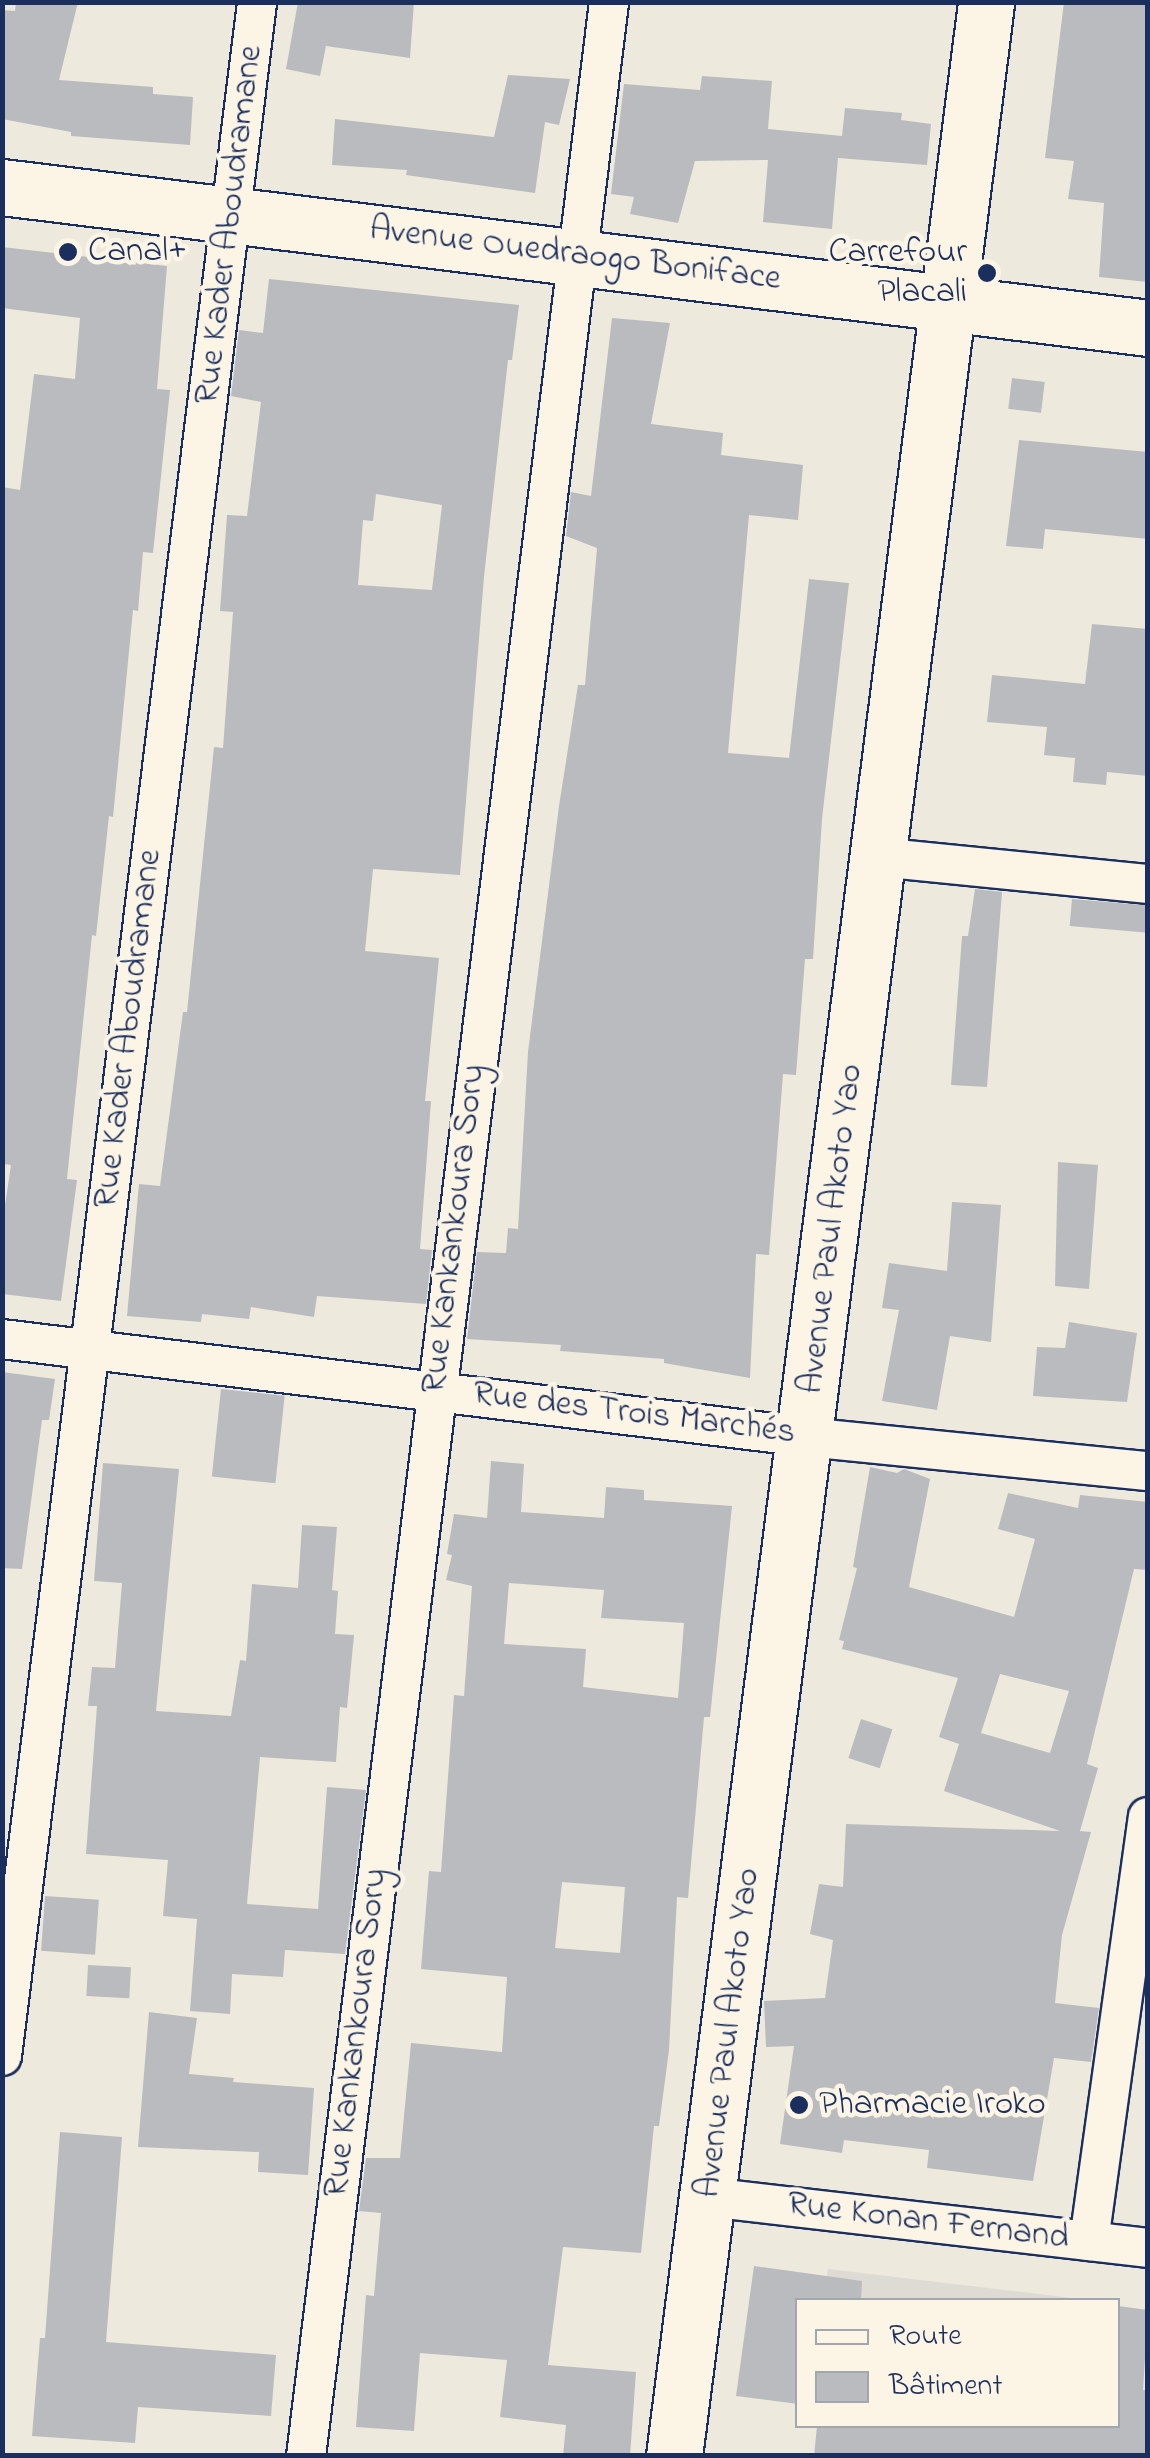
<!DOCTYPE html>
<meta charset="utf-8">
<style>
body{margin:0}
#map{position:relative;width:1150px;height:2458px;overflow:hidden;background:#eee9dd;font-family:"Indie Flower",sans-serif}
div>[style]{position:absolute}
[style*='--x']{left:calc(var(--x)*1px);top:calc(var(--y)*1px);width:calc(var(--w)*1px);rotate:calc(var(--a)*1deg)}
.built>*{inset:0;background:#dedbd4}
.building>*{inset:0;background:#babbbe;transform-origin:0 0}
.roads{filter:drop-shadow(2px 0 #1b2f5e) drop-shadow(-2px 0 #1b2f5e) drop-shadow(0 2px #1b2f5e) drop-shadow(0 -2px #1b2f5e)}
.street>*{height:38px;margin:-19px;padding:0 19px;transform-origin:19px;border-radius:19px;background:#fcf5e5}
.secondary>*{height:55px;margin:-27.5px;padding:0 27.5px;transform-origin:27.5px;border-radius:27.5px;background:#fcf5e5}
.dots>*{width:28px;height:28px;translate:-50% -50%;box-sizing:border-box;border:5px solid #fcf5e5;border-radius:50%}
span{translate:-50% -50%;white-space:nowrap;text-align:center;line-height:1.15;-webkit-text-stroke:9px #fcf5e5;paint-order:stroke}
.street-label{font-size:35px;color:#1b2f5e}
.poi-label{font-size:35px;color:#1b2f5e}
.left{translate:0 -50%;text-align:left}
.right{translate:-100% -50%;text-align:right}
.frame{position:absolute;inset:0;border:5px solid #1b2f5e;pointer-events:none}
.legend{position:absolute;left:795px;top:2298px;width:325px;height:130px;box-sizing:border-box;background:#fcf5e5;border:2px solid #a2a6af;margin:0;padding:12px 18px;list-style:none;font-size:30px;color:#1b2f5e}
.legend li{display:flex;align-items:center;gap:20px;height:50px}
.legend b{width:50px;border:2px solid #a2a6af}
</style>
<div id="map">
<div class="built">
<div style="clip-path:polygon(828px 2269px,1089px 2300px,824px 2300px)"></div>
</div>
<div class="building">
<div style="clip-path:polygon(16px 2px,78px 2px,59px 80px,153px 87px,153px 94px,193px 97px,190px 145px,71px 136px,71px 132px,2px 119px,2px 10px,15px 11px)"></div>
<div style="clip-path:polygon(298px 2px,414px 2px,410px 58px,326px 46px,320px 76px,286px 69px)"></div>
<div style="clip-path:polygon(1064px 2px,1148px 2px,1148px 282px,1099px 277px,1104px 203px,1068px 199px,1074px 161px,1045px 158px)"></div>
<div style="clip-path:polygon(508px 75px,570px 79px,559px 125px,545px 122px,535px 193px,406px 175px,407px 170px,332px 165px,335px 119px,494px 137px)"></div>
<div style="clip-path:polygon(702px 76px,772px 81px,768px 129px,842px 136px,845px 108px,902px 113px,901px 120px,931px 124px,927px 165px,838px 158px,832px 229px,763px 222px,768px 160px,695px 161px,678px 223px,630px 214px,634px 197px,611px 194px,624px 84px,700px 90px)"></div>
<div style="clip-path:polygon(2px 247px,167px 266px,157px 389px,170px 390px,153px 553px,143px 552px,138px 611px,133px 610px,113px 817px,109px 816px,96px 936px,92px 935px,67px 1179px,77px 1180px,61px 1301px,2px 1294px,2px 1225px,11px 1165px,2px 1164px,2px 487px,20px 490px,34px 374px,75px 379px,80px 318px,2px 308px)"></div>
<div style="clip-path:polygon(evenodd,269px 279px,519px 305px,512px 360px,508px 360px,484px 577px,460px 875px,373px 869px,365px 951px,439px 958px,425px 1101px,431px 1101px,420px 1249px,432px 1250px,426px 1304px,317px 1296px,314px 1317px,251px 1307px,249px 1319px,202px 1314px,201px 1322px,127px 1316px,139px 1184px,160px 1186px,183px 1012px,187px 1012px,214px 747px,223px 748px,233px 612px,220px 611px,227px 515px,247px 516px,261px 402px,231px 396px,239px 330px,263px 333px,269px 279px,376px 494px,442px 505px,432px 590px,358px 585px,363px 520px,373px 521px,376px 494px)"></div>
<div style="clip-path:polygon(612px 318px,670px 323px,651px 424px,723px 433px,721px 455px,803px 465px,798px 520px,749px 515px,728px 753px,789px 758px,809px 579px,849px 583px,822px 819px,813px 959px,805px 959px,796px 1075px,783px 1074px,769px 1255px,756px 1254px,750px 1378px,664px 1363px,664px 1359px,560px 1351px,561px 1345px,467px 1339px,477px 1252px,506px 1253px,508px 1228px,518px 1229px,528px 1052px,559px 806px,578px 685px,585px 685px,597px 548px,566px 536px,571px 492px,591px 496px)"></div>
<div style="left:1012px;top:378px;width:33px;height:31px;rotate:7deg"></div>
<div style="clip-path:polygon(1019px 440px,1148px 452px,1148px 539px,1045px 529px,1043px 549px,1006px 546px)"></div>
<div style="clip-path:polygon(1092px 624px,1148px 629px,1148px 776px,1107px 772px,1106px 785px,1073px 782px,1075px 758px,1044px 755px,1047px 727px,987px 722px,992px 675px,1085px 684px)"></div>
<div style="clip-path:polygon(975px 889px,1002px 892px,987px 1087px,951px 1085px,962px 936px,968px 936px)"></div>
<div style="left:1072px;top:899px;width:76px;height:27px;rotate:5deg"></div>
<div style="clip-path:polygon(1058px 1162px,1098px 1165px,1089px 1289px,1055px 1286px)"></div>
<div style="clip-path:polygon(952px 1202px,1001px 1205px,991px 1342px,950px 1336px,937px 1410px,882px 1401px,899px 1310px,882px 1308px,889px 1263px,947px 1271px)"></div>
<div style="clip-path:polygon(1069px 1322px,1137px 1333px,1127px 1402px,1033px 1396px,1037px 1347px,1065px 1348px)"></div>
<div style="clip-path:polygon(2px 1372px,55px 1379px,49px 1420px,42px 1420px,22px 1569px,2px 1568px)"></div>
<div style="left:221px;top:1389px;width:64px;height:88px;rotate:6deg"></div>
<div style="clip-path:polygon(evenodd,491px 1461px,524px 1464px,521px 1512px,604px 1518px,606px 1487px,644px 1490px,644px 1500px,732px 1506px,710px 1717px,704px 1717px,688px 1898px,677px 1897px,669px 2050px,659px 2126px,654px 2126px,641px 2253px,563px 2247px,548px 2365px,636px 2372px,630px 2456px,563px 2456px,566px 2425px,500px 2417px,507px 2360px,420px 2353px,414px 2431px,356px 2427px,366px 2295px,374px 2296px,381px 2213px,359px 2211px,366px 2158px,400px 2158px,411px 2043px,502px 2052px,507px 1977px,421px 1969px,429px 1871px,441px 1872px,454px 1695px,464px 1696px,472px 1586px,446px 1580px,452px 1555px,447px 1554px,454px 1514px,487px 1518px,491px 1461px,509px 1583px,604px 1590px,601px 1618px,684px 1623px,678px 1698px,583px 1687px,586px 1649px,504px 1644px,509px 1583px,491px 1461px,562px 1882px,625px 1887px,620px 1953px,555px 1948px,562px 1882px)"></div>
<div style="clip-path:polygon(103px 1463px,179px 1469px,156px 1711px,231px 1716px,240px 1660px,246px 1661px,252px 1584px,298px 1588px,302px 1525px,337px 1527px,332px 1590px,338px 1591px,335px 1634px,354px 1635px,347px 1708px,340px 1707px,336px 1762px,260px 1757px,247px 1904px,318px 1909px,327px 1787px,366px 1790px,345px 1954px,285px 1950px,283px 1977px,232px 1974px,230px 2014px,190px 2011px,197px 1919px,163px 1916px,168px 1860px,86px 1854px,97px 1706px,88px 1706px,92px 1667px,115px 1668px,122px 1583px,94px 1581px)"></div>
<div style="clip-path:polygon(evenodd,870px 1467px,897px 1473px,904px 1469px,930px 1479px,909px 1587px,1014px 1617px,1035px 1539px,998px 1529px,1008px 1493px,1078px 1508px,1080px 1495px,1148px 1502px,1148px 1570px,1134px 1569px,1087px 1764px,1098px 1768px,1080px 1831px,1091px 1832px,1062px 1935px,1055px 2003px,1099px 2008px,1091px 2062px,1054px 2058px,1033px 2181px,927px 2168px,929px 2150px,844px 2140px,842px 2153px,780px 2144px,794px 2046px,766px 2047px,764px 2001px,825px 1998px,833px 1940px,810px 1934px,819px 1884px,843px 1887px,846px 1824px,1060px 1831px,944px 1791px,959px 1744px,939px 1737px,958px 1678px,842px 1649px,844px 1641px,839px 1640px,857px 1568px,853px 1567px,870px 1467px,1000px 1674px,1069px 1691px,1050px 1753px,981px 1733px,1000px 1674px)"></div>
<div style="left:861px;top:1719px;width:33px;height:41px;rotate:18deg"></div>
<div style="left:45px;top:1896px;width:54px;height:55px;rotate:4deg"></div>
<div style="left:88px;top:1965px;width:43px;height:31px;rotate:3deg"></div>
<div style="clip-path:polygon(149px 2012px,197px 2018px,189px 2074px,234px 2078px,233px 2082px,314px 2088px,308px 2175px,258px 2172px,259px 2152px,138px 2147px)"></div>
<div style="clip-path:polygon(60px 2132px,122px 2137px,106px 2342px,276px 2355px,271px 2416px,138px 2407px,135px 2443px,32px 2436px,40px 2338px,45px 2338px)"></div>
<div style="clip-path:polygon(754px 2266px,862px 2281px,861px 2300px,798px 2300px,798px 2404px,736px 2396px)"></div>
<div style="clip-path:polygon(1118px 2306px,1148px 2310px,1143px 2390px,1148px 2390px,1148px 2456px,814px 2456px,817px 2426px,1118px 2426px)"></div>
</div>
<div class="roads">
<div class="street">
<div style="--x:878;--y:857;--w:271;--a:5.7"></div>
<div style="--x:2;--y:1339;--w:810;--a:6.95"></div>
<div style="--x:806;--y:1437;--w:344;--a:5.7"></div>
<div style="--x:2;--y:2056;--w:2070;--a:-82.92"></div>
<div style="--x:708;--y:2197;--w:443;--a:6.6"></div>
<div style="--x:1089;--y:2241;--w:428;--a:-82.1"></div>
<div style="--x:306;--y:2456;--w:2473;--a:-82.96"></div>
</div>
<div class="secondary">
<div style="--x:2;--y:187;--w:1155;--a:7.01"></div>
<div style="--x:674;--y:2456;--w:2474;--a:-82.75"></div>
</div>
</div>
<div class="dots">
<div style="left:68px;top:252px;background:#1b2f5e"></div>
<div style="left:987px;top:273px;background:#1b2f5e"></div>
<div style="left:799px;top:2105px;background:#1b2f5e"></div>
</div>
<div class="street-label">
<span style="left:230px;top:225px;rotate:-83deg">Rue Kader Aboudramane</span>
<span style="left:575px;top:255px;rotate:7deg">Avenue Ouedraogo Boniface</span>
<span style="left:129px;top:1029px;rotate:-83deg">Rue Kader Aboudramane</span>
<span style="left:455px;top:1229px;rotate:-83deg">Rue Kankankoura Sory</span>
<span style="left:832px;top:1229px;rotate:-83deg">Avenue Paul Akoto Yao</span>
<span style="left:634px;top:1414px;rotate:7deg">Rue des Trois Marchés</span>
<span style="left:357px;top:2033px;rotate:-83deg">Rue Kankankoura Sory</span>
<span style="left:729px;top:2033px;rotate:-83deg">Avenue Paul Akoto Yao</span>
<span style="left:928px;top:2222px;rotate:7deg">Rue Konan Fernand</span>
</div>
<div class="poi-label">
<span class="left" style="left:88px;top:252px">Canal+</span>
<span class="right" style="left:967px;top:273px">Carrefour<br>Placali</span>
<span class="left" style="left:819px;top:2105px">Pharmacie Iroko</span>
</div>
<div class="frame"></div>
<ul class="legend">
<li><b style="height:12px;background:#fcf5e5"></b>Route</li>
<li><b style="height:28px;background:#babbbe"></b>Bâtiment</li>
</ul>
</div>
